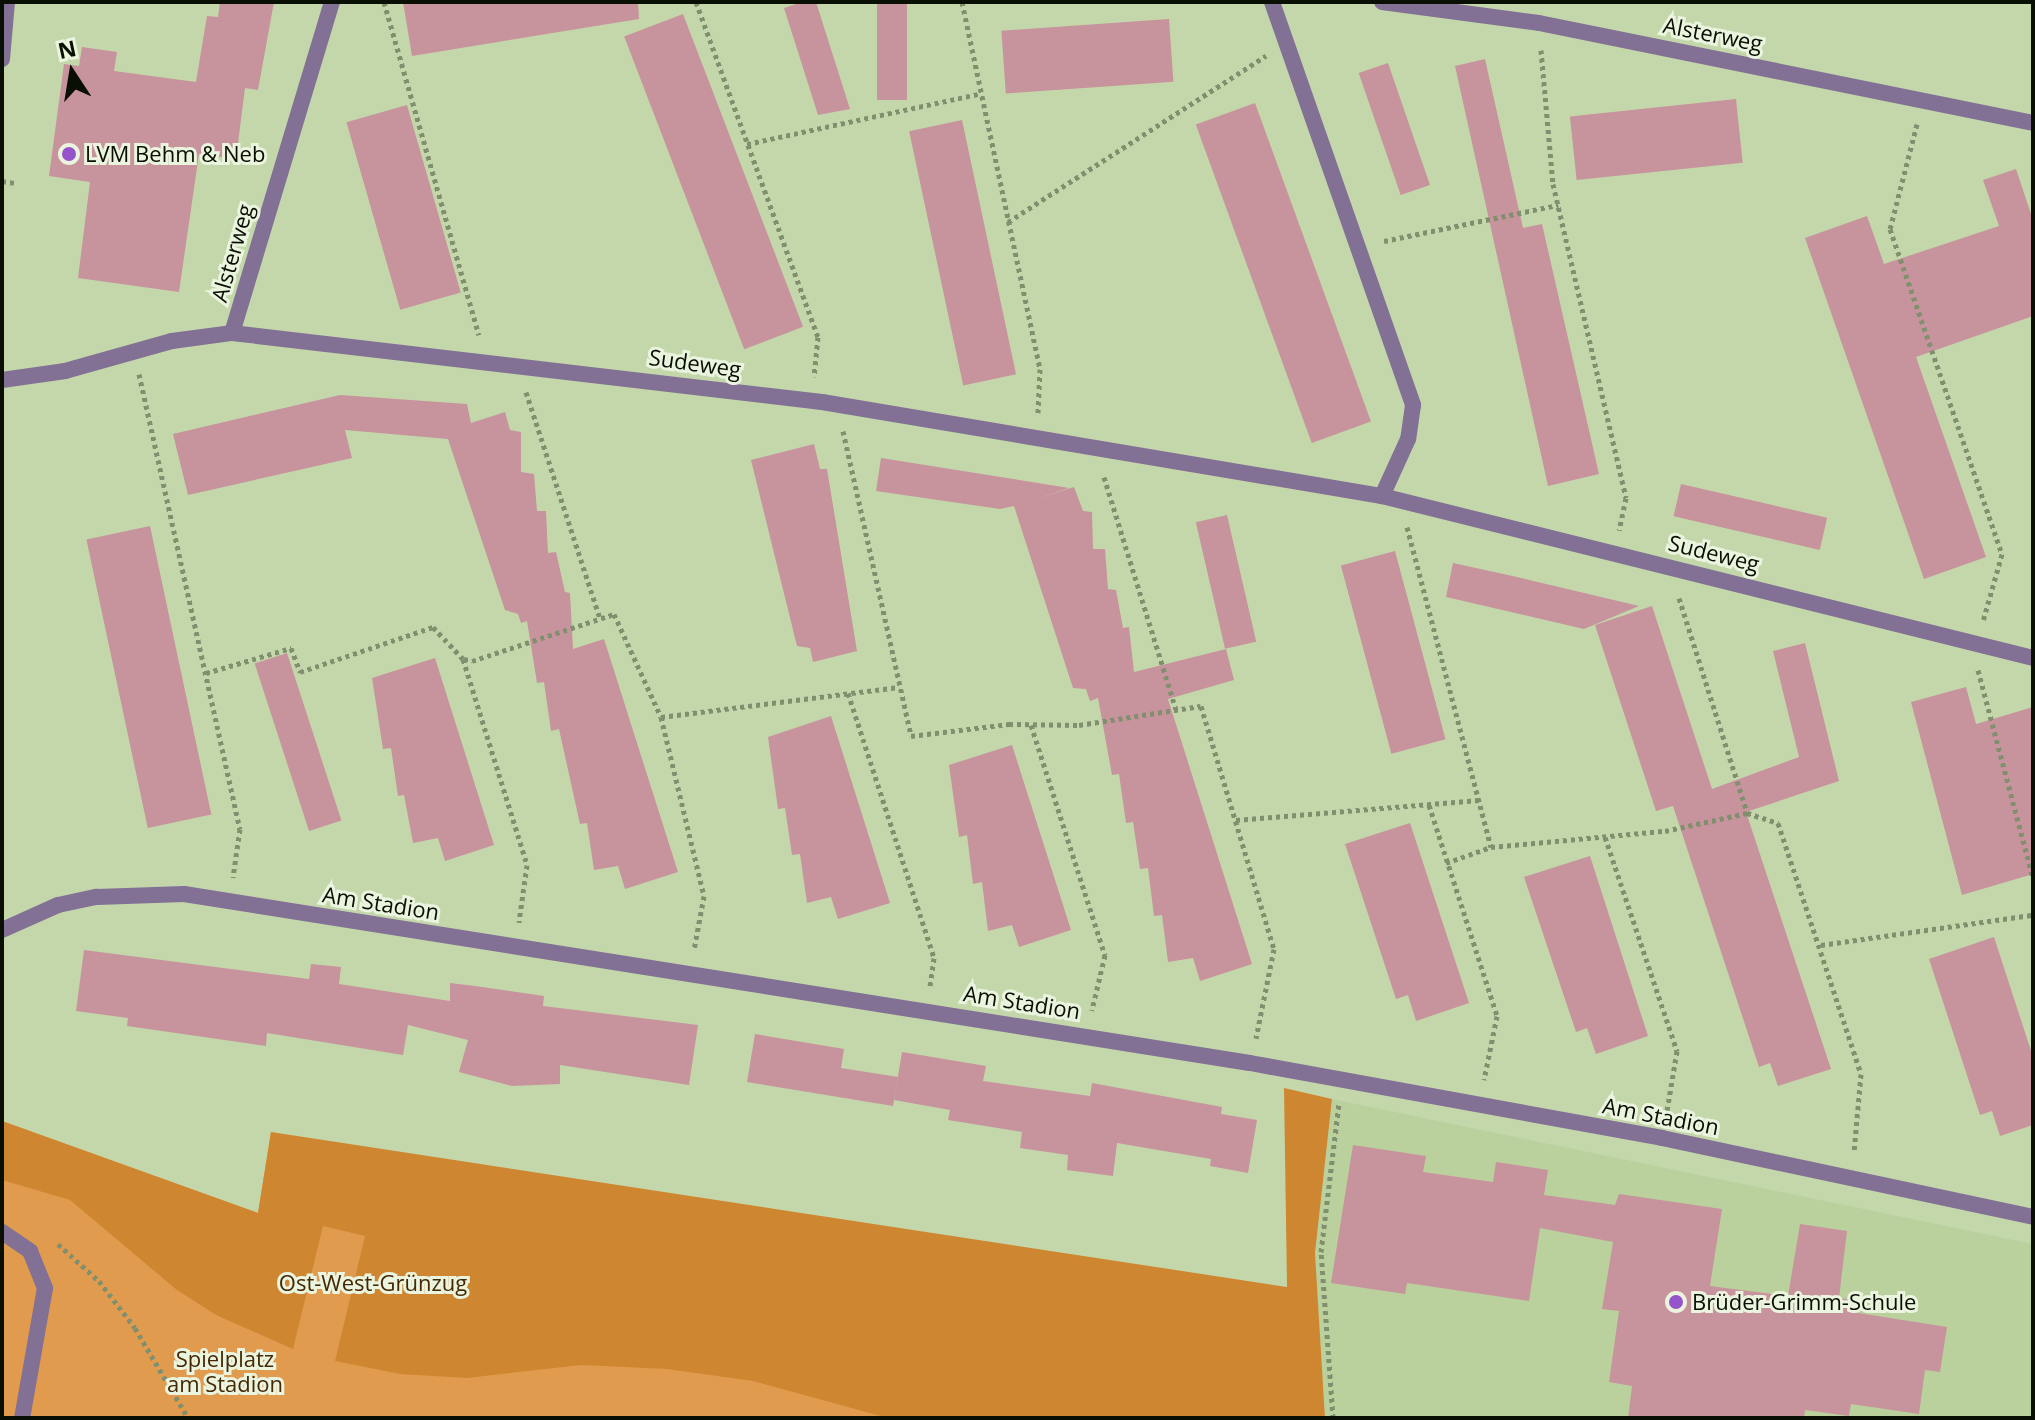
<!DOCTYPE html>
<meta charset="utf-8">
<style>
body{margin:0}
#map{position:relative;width:2035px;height:1420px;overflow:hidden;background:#c4d7ab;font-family:"Open Sans",sans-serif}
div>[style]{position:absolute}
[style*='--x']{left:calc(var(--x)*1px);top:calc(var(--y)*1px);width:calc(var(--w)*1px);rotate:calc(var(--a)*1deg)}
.built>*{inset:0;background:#bad19d}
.green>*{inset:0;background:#e09b4f}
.forest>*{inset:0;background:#ce8730}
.building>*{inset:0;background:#c7939c;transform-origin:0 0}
.path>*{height:5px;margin-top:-2.5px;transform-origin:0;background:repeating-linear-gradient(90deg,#818f6f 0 4px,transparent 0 8px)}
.lane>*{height:16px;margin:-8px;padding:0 8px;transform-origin:8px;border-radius:8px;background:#827095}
.street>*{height:16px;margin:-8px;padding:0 8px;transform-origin:8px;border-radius:8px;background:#827095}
.dots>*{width:22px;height:22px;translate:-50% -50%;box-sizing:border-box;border:4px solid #eaf4de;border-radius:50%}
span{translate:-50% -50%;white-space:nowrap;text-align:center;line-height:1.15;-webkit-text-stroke:6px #eaf4de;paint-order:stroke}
.street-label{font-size:22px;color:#090f02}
.poi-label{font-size:22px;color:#090f02}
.left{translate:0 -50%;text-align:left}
.park-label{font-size:22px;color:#452804}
.frame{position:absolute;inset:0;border:4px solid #090f02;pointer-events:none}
.north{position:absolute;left:32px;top:32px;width:80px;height:80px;-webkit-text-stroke:6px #eaf4de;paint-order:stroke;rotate:348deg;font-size:22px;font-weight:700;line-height:32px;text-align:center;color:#090f02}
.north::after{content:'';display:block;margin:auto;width:28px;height:36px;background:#090f02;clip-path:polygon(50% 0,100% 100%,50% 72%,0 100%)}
</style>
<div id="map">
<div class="built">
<div style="clip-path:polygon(1332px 1099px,2033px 1244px,2033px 1418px,1325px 1418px,1315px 1253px)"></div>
</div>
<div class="green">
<div style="clip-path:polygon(2px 1121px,258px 1213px,271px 1132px,1291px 1418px,2px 1418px)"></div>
</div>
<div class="forest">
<div style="clip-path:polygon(1284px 1088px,1332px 1099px,1315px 1253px,1325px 1418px,888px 1418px,753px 1381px,667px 1369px,581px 1365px,467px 1378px,400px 1374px,335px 1361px,365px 1236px,323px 1226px,293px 1349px,216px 1315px,177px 1290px,70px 1200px,2px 1180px,2px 1121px,258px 1213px,271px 1132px,1287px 1287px)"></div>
</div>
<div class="building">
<div style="clip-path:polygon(220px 2px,274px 2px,258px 90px,245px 88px,236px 159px,199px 154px,179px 292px,78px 278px,90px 182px,49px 176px,64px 64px,79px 66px,82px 47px,117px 52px,114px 71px,196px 82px,207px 16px,218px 17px)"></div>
<div style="clip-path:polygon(403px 2px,638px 2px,639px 19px,412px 56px)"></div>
<div style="clip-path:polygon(802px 2px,816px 2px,850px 109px,818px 115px,784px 8px)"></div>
<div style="left:877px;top:2px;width:30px;height:98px"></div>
<div style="left:683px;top:14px;width:335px;height:63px;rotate:69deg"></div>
<div style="left:1169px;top:19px;width:63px;height:168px;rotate:86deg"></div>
<div style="clip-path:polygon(1485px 59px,1523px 228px,1542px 224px,1599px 474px,1548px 486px,1455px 66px)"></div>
<div style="left:1388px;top:63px;width:129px;height:31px;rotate:71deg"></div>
<div style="left:1736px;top:99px;width:64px;height:167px;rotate:84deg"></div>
<div style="left:1255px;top:103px;width:339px;height:63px;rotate:70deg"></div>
<div style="left:407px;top:105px;width:195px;height:63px;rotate:74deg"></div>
<div style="left:962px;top:120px;width:260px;height:54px;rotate:78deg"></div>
<div style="clip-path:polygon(2016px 169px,2033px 220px,2033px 316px,1916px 357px,1986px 557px,1924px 579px,1805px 238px,1867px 216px,1884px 264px,1999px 226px,1983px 180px)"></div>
<div style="clip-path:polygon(340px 395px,467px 404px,471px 423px,505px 412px,510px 430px,521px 432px,521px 472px,534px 474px,537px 511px,546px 511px,548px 553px,556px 552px,565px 592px,570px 593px,573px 649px,604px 639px,678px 872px,625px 889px,618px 866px,594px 870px,587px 823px,580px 824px,559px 729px,551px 731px,544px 682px,537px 683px,527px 621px,521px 623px,518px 614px,505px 610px,448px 439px,345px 430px,352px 458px,188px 495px,173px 434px)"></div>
<div style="clip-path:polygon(814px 444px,820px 469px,827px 469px,857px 651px,813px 662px,810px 648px,797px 646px,751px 460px)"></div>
<div style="clip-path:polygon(881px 458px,1069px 488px,1036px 499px,1074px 487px,1083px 511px,1092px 512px,1093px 549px,1105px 549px,1108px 589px,1116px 590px,1123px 628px,1129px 627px,1134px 672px,1226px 649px,1234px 680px,1168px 699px,1252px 964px,1200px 981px,1193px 958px,1168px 962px,1162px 915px,1154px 916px,1148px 868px,1140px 869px,1133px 822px,1126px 823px,1119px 774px,1112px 775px,1098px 698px,1090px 701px,1086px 689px,1073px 688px,1014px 506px,1000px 509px,876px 491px)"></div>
<div style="left:1681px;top:484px;width:150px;height:33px;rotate:13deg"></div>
<div style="left:1227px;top:515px;width:130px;height:32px;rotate:77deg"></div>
<div style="left:150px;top:526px;width:295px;height:65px;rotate:78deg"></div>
<div style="left:1395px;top:551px;width:195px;height:56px;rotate:75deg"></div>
<div style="clip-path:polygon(1453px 563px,1517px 577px,1639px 606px,1584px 629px,1446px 597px)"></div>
<div style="clip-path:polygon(1652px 606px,1712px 789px,1799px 757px,1773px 651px,1805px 643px,1839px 781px,1746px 812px,1831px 1069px,1778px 1086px,1770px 1063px,1759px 1067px,1673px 806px,1656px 811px,1595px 625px)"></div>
<div style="left:287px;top:653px;width:176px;height:34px;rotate:72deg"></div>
<div style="clip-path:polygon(435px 658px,494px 845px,445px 861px,438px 838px,413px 843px,404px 795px,398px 796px,391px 748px,383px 749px,372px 678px)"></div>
<div style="clip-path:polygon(1966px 687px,1976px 724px,2033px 707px,2033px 874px,1962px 895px,1911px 702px)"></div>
<div style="clip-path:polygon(831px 716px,890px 903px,838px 919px,831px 897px,807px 903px,800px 854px,792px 855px,785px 808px,778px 809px,768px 737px)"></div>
<div style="clip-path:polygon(1012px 745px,1071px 930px,1019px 947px,1012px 925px,988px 931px,982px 882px,973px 884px,967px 835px,959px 837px,949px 765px)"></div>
<div style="clip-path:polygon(1410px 823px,1469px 1003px,1416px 1021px,1408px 995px,1396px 999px,1345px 844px)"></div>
<div style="clip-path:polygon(1590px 856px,1648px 1036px,1596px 1054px,1587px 1028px,1576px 1032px,1524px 877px)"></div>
<div style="clip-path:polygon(1994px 937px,2033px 1057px,2033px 1125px,2000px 1136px,1992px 1111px,1980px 1115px,1929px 959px)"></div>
<div style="clip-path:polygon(84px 950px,309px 979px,311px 964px,341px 967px,339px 984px,450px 1001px,450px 983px,475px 986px,544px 996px,543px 1006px,698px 1025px,689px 1085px,560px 1065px,560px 1084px,512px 1086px,459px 1072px,468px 1040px,408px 1025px,403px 1055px,267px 1033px,266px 1046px,127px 1026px,128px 1018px,76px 1011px)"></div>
<div style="clip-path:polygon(755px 1034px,844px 1049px,841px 1068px,898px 1077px,893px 1106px,747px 1082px)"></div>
<div style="clip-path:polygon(902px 1052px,986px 1066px,983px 1081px,1090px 1096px,1092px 1083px,1222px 1107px,1221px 1114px,1257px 1120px,1248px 1173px,1210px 1166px,1211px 1159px,1117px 1143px,1113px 1176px,1067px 1170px,1068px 1155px,1020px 1148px,1022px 1132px,948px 1120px,950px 1110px,894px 1100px)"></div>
<div style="clip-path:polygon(1353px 1145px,1426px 1156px,1423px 1172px,1493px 1182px,1496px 1162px,1548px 1170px,1544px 1195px,1615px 1205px,1619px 1194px,1722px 1209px,1710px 1286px,1788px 1296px,1800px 1224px,1847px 1231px,1839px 1298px,1854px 1300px,1852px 1312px,1947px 1327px,1940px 1372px,1925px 1370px,1919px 1414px,1851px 1404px,1849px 1416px,1805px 1410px,1804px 1418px,1628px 1418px,1632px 1386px,1609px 1382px,1619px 1311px,1602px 1309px,1613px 1242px,1540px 1228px,1529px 1301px,1407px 1283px,1405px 1294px,1331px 1283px)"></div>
</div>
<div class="path">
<div style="--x:384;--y:2;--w:346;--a:74.1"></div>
<div style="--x:696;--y:2;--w:357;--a:70"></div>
<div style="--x:818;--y:337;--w:40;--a:95.7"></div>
<div style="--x:962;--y:2;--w:375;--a:78"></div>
<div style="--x:1040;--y:369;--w:44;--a:92.6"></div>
<div style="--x:1541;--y:50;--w:135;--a:84.9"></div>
<div style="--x:1553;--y:184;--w:322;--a:76.9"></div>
<div style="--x:1626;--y:498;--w:33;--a:102"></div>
<div style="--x:1917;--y:124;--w:108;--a:104.4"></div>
<div style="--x:1890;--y:229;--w:344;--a:71"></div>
<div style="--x:2002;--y:554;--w:70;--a:105.8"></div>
<div style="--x:747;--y:144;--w:237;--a:-12.2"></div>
<div style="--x:2;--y:181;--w:12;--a:9"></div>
<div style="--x:1008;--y:222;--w:307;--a:-32.8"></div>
<div style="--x:1384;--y:241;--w:178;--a:-11.7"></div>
<div style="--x:139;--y:374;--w:466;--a:77.5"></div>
<div style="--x:240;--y:829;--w:49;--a:98.3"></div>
<div style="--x:526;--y:392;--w:239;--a:71.9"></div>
<div style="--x:843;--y:431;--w:312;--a:77.4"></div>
<div style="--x:911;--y:736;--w:99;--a:-7"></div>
<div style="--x:1009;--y:724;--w:70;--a:0.8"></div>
<div style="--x:1079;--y:725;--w:123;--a:-8.9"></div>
<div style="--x:1201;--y:706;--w:254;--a:73.3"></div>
<div style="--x:1274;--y:949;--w:91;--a:101.4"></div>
<div style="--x:1104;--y:477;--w:243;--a:72.8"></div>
<div style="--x:1407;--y:527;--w:331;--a:75.3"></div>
<div style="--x:1679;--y:598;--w:225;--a:72.4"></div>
<div style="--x:464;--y:659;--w:8;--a:14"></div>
<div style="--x:472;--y:661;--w:150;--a:-18.3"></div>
<div style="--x:614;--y:614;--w:113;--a:65.5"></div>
<div style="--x:661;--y:717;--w:184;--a:76.5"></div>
<div style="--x:704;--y:896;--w:55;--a:100.5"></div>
<div style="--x:1978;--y:670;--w:215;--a:75.2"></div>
<div style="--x:206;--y:673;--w:89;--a:-16.4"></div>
<div style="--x:291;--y:648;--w:26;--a:69"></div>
<div style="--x:300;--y:672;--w:140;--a:-18.7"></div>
<div style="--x:433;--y:627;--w:44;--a:46.8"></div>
<div style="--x:463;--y:659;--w:216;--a:72.7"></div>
<div style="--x:527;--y:865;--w:58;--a:98"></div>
<div style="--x:848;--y:693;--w:279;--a:72"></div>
<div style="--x:934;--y:958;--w:28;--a:98"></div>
<div style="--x:661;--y:717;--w:240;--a:-7.2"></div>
<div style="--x:1031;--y:725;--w:242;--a:72.2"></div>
<div style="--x:1105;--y:955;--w:57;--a:103.3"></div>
<div style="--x:1429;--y:805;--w:222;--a:72.1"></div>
<div style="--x:1497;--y:1016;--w:65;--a:101.5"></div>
<div style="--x:1236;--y:820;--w:244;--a:-4.7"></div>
<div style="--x:1605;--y:837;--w:226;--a:71.4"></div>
<div style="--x:1677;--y:1051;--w:61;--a:99.5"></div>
<div style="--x:1446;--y:863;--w:48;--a:-19.6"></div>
<div style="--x:1491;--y:847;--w:175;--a:-5.3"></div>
<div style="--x:1665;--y:831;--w:84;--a:-12.4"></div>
<div style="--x:1747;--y:813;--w:33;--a:18"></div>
<div style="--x:1778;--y:823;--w:264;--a:71.7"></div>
<div style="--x:1861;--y:1074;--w:79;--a:95.1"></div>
<div style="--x:1821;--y:945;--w:214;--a:-8.1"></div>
<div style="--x:58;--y:1244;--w:55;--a:42.1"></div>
<div style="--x:99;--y:1281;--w:59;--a:52.5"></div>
<div style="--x:135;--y:1328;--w:104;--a:59.5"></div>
<div style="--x:1333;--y:1418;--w:166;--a:-94.1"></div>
<div style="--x:1321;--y:1252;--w:149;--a:-83.1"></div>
</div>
<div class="lane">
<div style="--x:2;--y:1232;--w:34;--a:34"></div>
<div style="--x:30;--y:1251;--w:40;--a:68"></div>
<div style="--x:45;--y:1288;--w:132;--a:100"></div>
</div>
<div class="street">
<div style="--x:1272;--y:2;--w:427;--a:70.7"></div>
<div style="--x:1413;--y:405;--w:34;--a:98"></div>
<div style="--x:1408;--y:439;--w:63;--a:114.5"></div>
<div style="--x:1382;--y:2;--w:158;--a:7.6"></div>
<div style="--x:1539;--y:23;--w:504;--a:11.44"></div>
<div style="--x:2;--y:59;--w:57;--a:-85"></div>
<div style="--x:232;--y:333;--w:346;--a:-73.2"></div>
<div style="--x:2;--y:380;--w:64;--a:-8.1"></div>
<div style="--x:65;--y:371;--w:111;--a:-15.7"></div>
<div style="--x:172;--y:341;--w:61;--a:-7.6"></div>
<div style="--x:232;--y:333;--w:594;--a:6.67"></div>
<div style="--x:822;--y:402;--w:568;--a:9.53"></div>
<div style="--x:1382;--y:496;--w:671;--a:13.97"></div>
<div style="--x:2;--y:930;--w:61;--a:-24.1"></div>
<div style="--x:58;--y:905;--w:40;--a:-12"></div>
<div style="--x:97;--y:897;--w:87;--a:-2"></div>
<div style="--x:184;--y:894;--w:1079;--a:9.01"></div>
<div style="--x:1250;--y:1063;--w:419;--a:10.3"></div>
<div style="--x:1662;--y:1138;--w:379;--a:12"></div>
</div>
<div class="dots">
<div style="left:69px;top:154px;background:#9554c9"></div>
<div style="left:1676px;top:1302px;background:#9554c9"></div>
</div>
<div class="street-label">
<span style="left:1713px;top:34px;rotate:11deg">Alsterweg</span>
<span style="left:232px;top:253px;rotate:-74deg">Alsterweg</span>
<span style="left:695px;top:363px;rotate:8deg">Sudeweg</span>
<span style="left:1714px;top:553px;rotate:14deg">Sudeweg</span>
<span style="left:381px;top:903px;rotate:9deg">Am Stadion</span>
<span style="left:1022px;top:1002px;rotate:9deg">Am Stadion</span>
<span style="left:1661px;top:1116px;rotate:11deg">Am Stadion</span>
</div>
<div class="poi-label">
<span class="left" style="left:85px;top:154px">LVM Behm &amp; Neb</span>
<span class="left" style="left:1692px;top:1302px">Brüder-Grimm-Schule</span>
</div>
<div class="park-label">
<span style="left:373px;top:1283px">Ost-West-Grünzug</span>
<span style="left:225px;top:1371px">Spielplatz<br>am Stadion</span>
</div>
<div class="frame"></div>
<div class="north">N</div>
</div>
